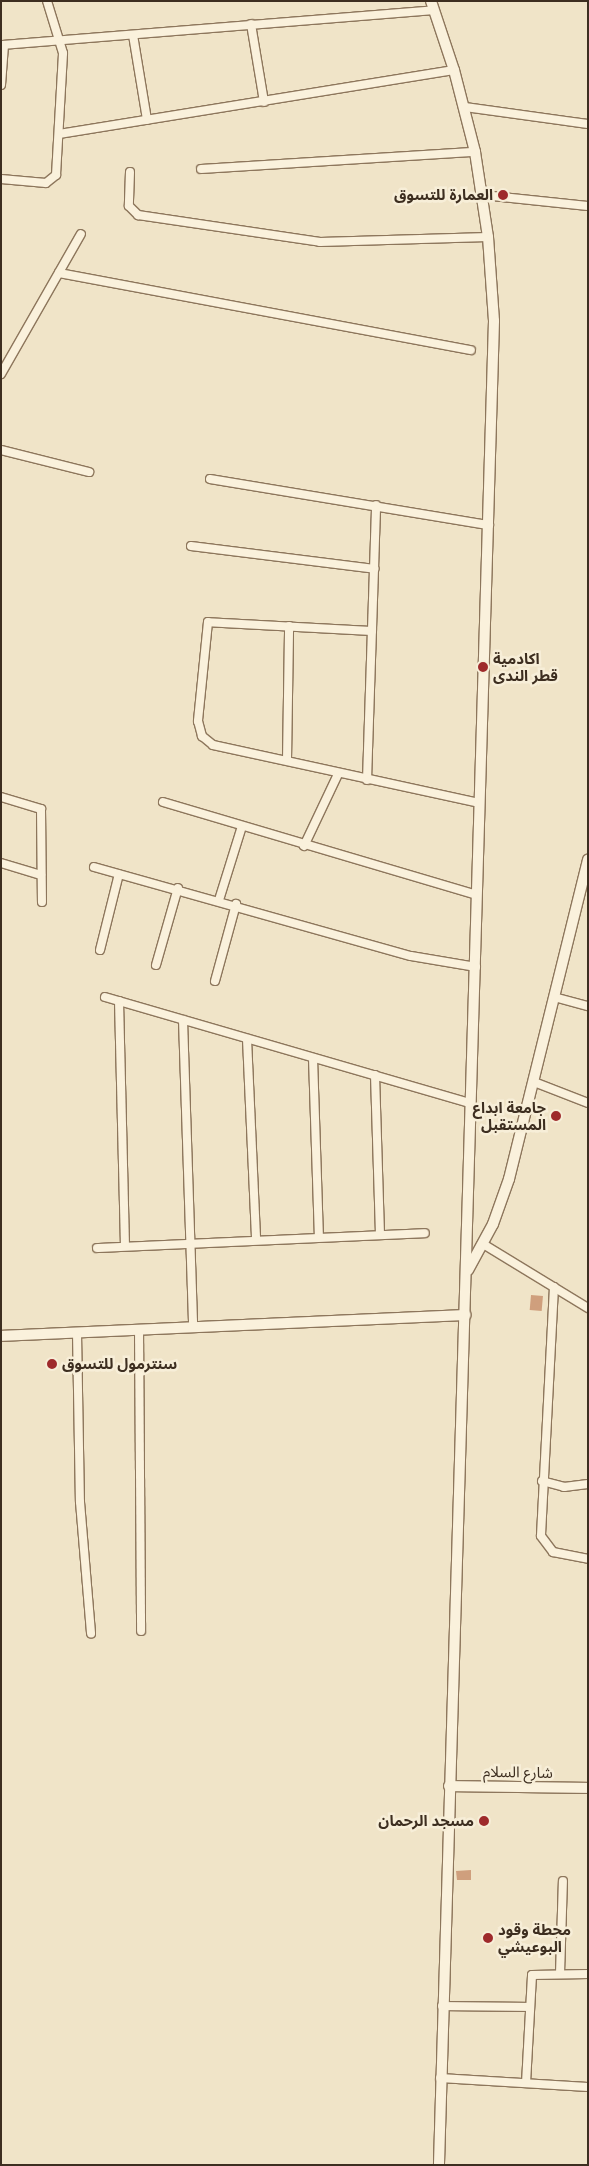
<!DOCTYPE html>
<meta charset="utf-8">
<style>
body{margin:0}
#map{position:relative;width:589px;height:2166px;overflow:hidden;background:#f0e4c8;font-family:Lora,"Noto Sans Arabic",serif}
div>[style]{position:absolute}
[style*='--x']{left:calc(var(--x)*1px);top:calc(var(--y)*1px);width:calc(var(--w)*1px);rotate:calc(var(--a)*1deg)}
.building>*{inset:0;background:#cf9f7d;transform-origin:0 0}
.roads{filter:drop-shadow(1px 0 #8d765c) drop-shadow(-1px 0 #8d765c) drop-shadow(0 1px #8d765c) drop-shadow(0 -1px #8d765c)}
.street>*{height:8px;margin:-4px;padding:0 4px;transform-origin:4px;border-radius:4px;background:#faf1dc}
.secondary>*{height:10px;margin:-5px;padding:0 5px;transform-origin:5px;border-radius:5px;background:#faf1dc}
.dots>*{width:14px;height:14px;translate:-50% -50%;box-sizing:border-box;border:2px solid #f7eed8;border-radius:50%}
span{translate:-50% -50%;white-space:nowrap;text-align:center;line-height:1.15;-webkit-text-stroke:5px #f7eed8;paint-order:stroke}
.poi-label{font-size:15px;color:#3d2e20;font-weight:700}
.right{translate:-100% -50%;text-align:right}
.left{translate:0 -50%;text-align:left}
.street-label{font-size:15px;color:#3d2e20}
.frame{position:absolute;inset:0;border:2px solid #3d2e20;pointer-events:none}
</style>
<div id="map">
<div class="building">
<div style="left:531px;top:1295px;width:12px;height:15px;rotate:5deg"></div>
<div style="clip-path:polygon(471px 1870px,471px 1880px,457px 1880px,456px 1871px)"></div>
</div>
<div class="roads">
<div class="street">
<div style="--x:251;--y:24;--w:79;--a:80.5"></div>
<div style="--x:133;--y:35;--w:86;--a:80.6"></div>
<div style="--x:1;--y:45;--w:434;--a:-4.6"></div>
<div style="--x:1;--y:85;--w:40;--a:-85.7"></div>
<div style="--x:465;--y:107;--w:124;--a:7.9"></div>
<div style="--x:59;--y:134;--w:400;--a:-9.2"></div>
<div style="--x:201;--y:169;--w:275;--a:-3.6"></div>
<div style="--x:130;--y:172;--w:34;--a:92"></div>
<div style="--x:129;--y:206;--w:13;--a:45"></div>
<div style="--x:138;--y:215;--w:184;--a:8.4"></div>
<div style="--x:320;--y:242;--w:168;--a:-1.7"></div>
<div style="--x:1;--y:179;--w:45;--a:5.1"></div>
<div style="--x:46;--y:183;--w:13;--a:-39"></div>
<div style="--x:56;--y:175;--w:122;--a:-86.7"></div>
<div style="--x:63;--y:53;--w:54;--a:-107.1"></div>
<div style="--x:482;--y:195;--w:107;--a:5.9"></div>
<div style="--x:59;--y:273;--w:419;--a:10.6"></div>
<div style="--x:1;--y:374;--w:161;--a:-60.3"></div>
<div style="--x:1;--y:450;--w:91;--a:14"></div>
<div style="--x:210;--y:479;--w:283;--a:9.4"></div>
<div style="--x:191;--y:546;--w:185;--a:7.1"></div>
<div style="--x:372;--y:631;--w:164;--a:-176.9"></div>
<div style="--x:208;--y:622;--w:100;--a:95.8"></div>
<div style="--x:198;--y:721;--w:16;--a:75"></div>
<div style="--x:202;--y:736;--w:14;--a:39"></div>
<div style="--x:213;--y:745;--w:272;--a:12.3"></div>
<div style="--x:287;--y:760;--w:134;--a:-89.1"></div>
<div style="--x:367;--y:780;--w:275;--a:-88.1"></div>
<div style="--x:1;--y:797;--w:42;--a:16.7"></div>
<div style="--x:41;--y:809;--w:93;--a:89.4"></div>
<div style="--x:163;--y:802;--w:327;--a:16.5"></div>
<div style="--x:304;--y:846;--w:80;--a:-64.7"></div>
<div style="--x:1;--y:863;--w:42;--a:16.7"></div>
<div style="--x:94;--y:867;--w:329;--a:15.7"></div>
<div style="--x:411;--y:956;--w:66;--a:9.6"></div>
<div style="--x:219;--y:900;--w:77;--a:-72.7"></div>
<div style="--x:100;--y:950;--w:78;--a:-76"></div>
<div style="--x:156;--y:965;--w:80;--a:-74.1"></div>
<div style="--x:215;--y:981;--w:80;--a:-74.7"></div>
<div style="--x:105;--y:997;--w:381;--a:16.2"></div>
<div style="--x:554;--y:997;--w:35;--a:15"></div>
<div style="--x:119;--y:1001;--w:244;--a:88.6"></div>
<div style="--x:183;--y:1020;--w:307;--a:88.1"></div>
<div style="--x:247;--y:1039;--w:201;--a:87.4"></div>
<div style="--x:313;--y:1058;--w:179;--a:88.1"></div>
<div style="--x:375;--y:1075;--w:160;--a:88.2"></div>
<div style="--x:534;--y:1082;--w:58;--a:21.3"></div>
<div style="--x:483;--y:1244;--w:123;--a:31.4"></div>
<div style="--x:97;--y:1248;--w:328;--a:-2.6"></div>
<div style="--x:554;--y:1287;--w:249;--a:93"></div>
<div style="--x:541;--y:1536;--w:20;--a:53"></div>
<div style="--x:553;--y:1552;--w:36;--a:11"></div>
<div style="--x:139;--y:1329;--w:302;--a:89.6"></div>
<div style="--x:77;--y:1333;--w:169;--a:89"></div>
<div style="--x:80;--y:1502;--w:132;--a:85.2"></div>
<div style="--x:542;--y:1481;--w:23;--a:15"></div>
<div style="--x:564;--y:1487;--w:24;--a:-7"></div>
<div style="--x:560;--y:1974;--w:93;--a:-88.2"></div>
<div style="--x:442;--y:2006;--w:88;--a:0.7"></div>
<div style="--x:440;--y:2078;--w:148;--a:3.5"></div>
<div style="--x:526;--y:2083;--w:108;--a:-86.8"></div>
<div style="--x:532;--y:1975;--w:56;--a:-1"></div>
</div>
<div class="secondary">
<div style="--x:431;--y:1;--w:73;--a:71.6"></div>
<div style="--x:454;--y:70;--w:85;--a:75.6"></div>
<div style="--x:475;--y:152;--w:86;--a:81.3"></div>
<div style="--x:488;--y:237;--w:84;--a:85.9"></div>
<div style="--x:494;--y:321;--w:1845;--a:91.71"></div>
<div style="--x:468;--y:1270;--w:52;--a:-61.5"></div>
<div style="--x:493;--y:1224;--w:48;--a:-70.4"></div>
<div style="--x:509;--y:1179;--w:329;--a:-76.1"></div>
<div style="--x:1;--y:1336;--w:465;--a:-2.6"></div>
<div style="--x:449;--y:1786;--w:139;--a:0.8"></div>
</div>
</div>
<div class="dots">
<div style="left:503px;top:195px;background:#9e2a2b"></div>
<div style="left:483px;top:667px;background:#9e2a2b"></div>
<div style="left:556px;top:1116px;background:#9e2a2b"></div>
<div style="left:52px;top:1364px;background:#9e2a2b"></div>
<div style="left:484px;top:1821px;background:#9e2a2b"></div>
<div style="left:488px;top:1938px;background:#9e2a2b"></div>
</div>
<div class="poi-label">
<span class="right" style="left:493px;top:195px">العمارة للتسوق</span>
<span class="left" style="left:493px;top:667px">اكادمية<br>قطر الندى</span>
<span class="right" style="left:546px;top:1116px">جامعة ابداع<br>المستقبل</span>
<span class="left" style="left:62px;top:1364px">سنترمول للتسوق</span>
<span class="right" style="left:474px;top:1821px">مسجد الرحمان</span>
<span class="left" style="left:498px;top:1938px">محطة وقود<br>البوعيشي</span>
</div>
<div class="street-label">
<span style="left:518px;top:1772px;rotate:1deg">شارع السلام</span>
</div>
<div class="frame"></div>
</div>
